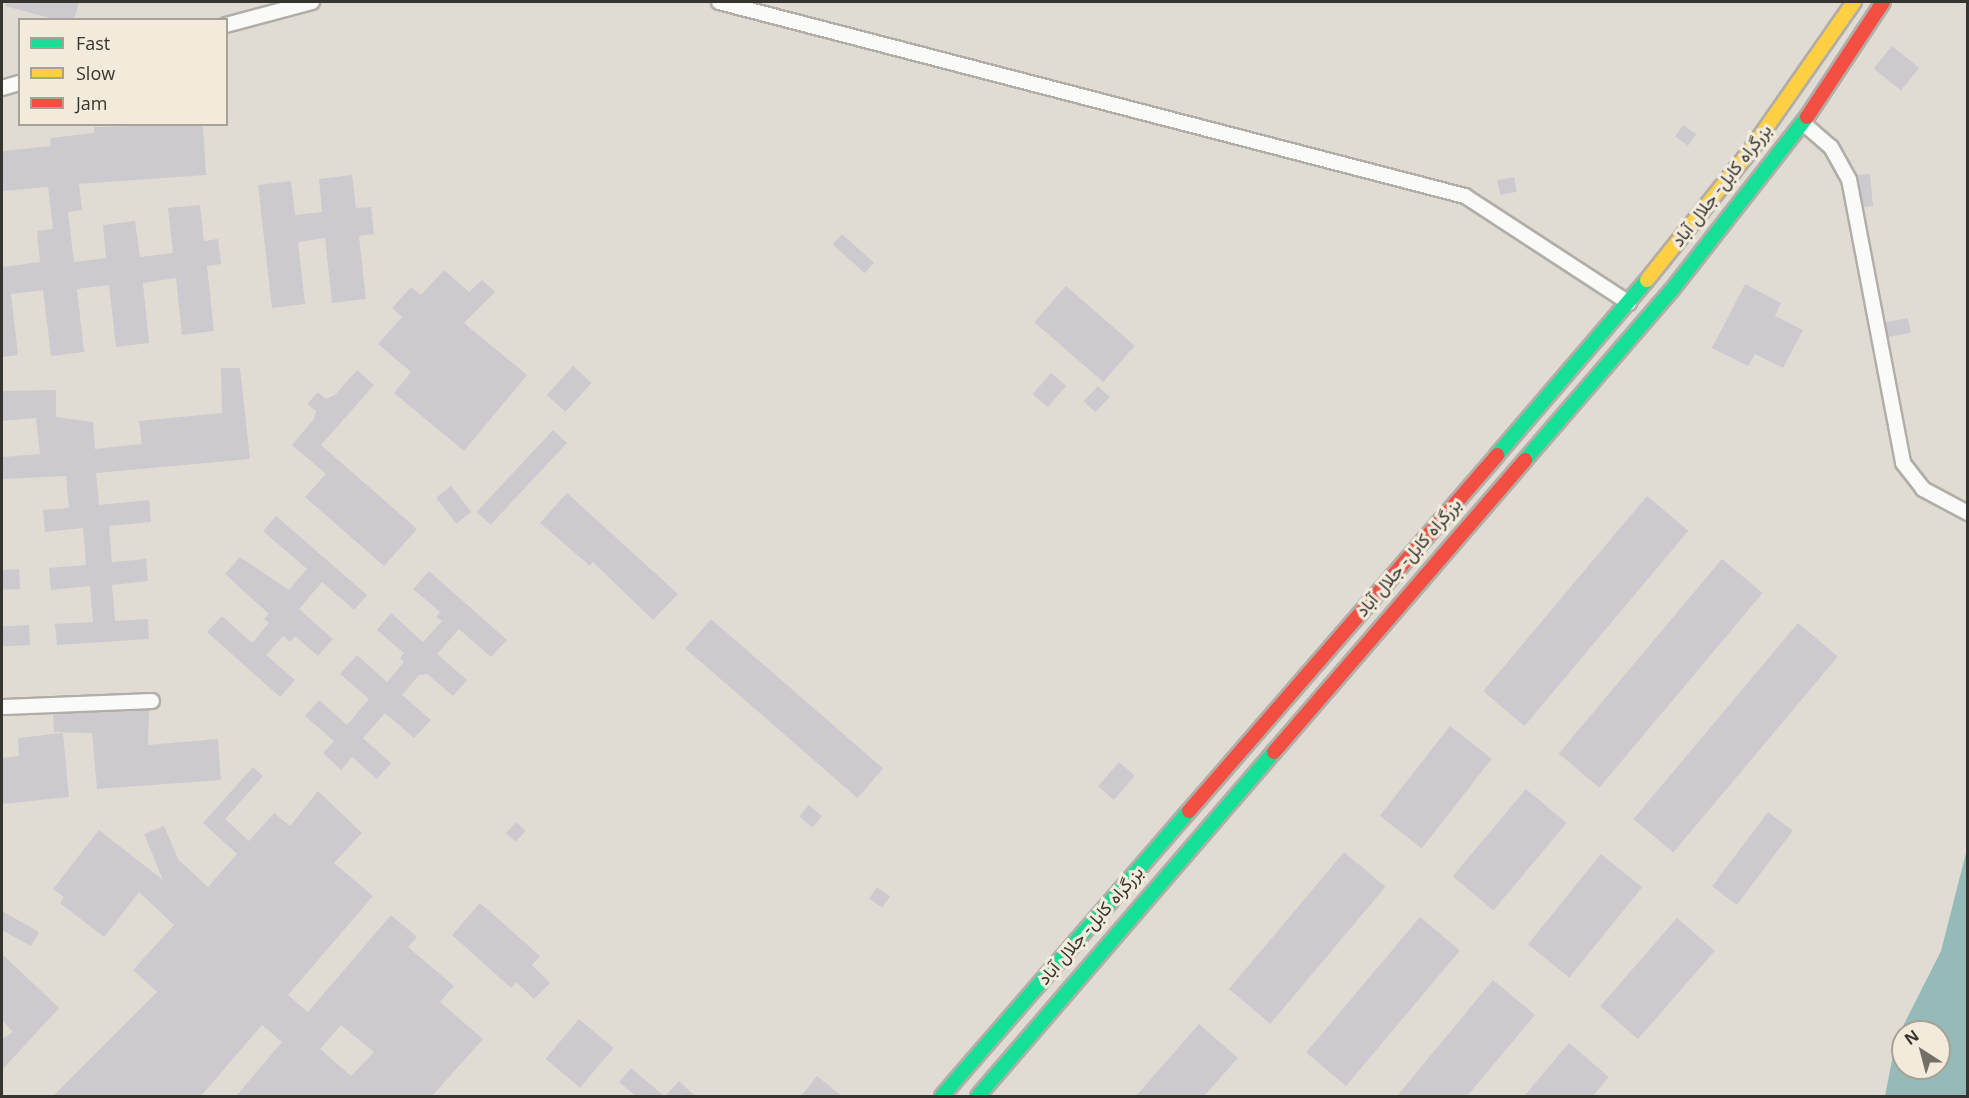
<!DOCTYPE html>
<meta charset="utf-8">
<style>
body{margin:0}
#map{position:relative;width:1969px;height:1098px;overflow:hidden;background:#e0dcd4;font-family:"Open Sans",Vazirmatn,sans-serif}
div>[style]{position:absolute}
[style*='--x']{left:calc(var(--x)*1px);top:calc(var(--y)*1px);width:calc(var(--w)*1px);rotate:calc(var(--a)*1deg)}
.water>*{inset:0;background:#96bab8}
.building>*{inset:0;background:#cccace;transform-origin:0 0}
.roads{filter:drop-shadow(2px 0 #b1ada7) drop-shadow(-2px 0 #b1ada7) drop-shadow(0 2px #b1ada7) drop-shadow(0 -2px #b1ada7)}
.street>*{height:14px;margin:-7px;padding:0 7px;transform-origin:7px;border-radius:7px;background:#fafaf9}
.fast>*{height:14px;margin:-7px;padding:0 7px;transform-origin:7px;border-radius:7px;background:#16e098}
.slow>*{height:14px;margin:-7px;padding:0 7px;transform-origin:7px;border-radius:7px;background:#ffcf43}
.jam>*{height:14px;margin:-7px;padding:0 7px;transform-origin:7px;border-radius:7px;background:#f24e42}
span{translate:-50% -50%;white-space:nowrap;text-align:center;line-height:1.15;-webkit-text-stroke:6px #f2ebdc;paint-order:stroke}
.street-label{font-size:18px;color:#36342e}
.frame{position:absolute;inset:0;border:3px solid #36342e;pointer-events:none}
.legend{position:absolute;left:18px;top:18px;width:210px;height:108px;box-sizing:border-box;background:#f2ebdc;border:2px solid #a7a296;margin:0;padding:8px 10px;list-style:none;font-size:18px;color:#36342e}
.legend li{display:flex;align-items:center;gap:12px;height:30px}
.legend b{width:30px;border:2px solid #a7a296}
.north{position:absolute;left:1891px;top:1020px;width:60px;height:60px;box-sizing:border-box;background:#f2ebdc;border:2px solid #a7a296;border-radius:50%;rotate:324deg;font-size:16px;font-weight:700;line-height:24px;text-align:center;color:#36342e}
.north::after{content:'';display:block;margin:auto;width:21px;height:27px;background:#726f68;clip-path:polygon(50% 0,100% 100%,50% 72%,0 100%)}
</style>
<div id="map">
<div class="water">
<div style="clip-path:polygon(evenodd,1967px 849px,1967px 1096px,1885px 1096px,1896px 1040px,1941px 951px,1967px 849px,1903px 1032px,1939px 1032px,1939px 1068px,1903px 1068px,1903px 1032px)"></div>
</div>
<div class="building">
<div style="clip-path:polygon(6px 2px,79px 2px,74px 20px,57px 20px,5px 6px)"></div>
<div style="left:1892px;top:46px;width:35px;height:29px;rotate:39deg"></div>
<div style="clip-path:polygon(203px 124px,206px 175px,79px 184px,82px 210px,68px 212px,74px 262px,106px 258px,103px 225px,135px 221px,140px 257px,173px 253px,168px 208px,200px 205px,204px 241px,218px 239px,221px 264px,207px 266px,214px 331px,182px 335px,176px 278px,143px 283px,149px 343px,116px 347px,109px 285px,77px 289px,84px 352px,51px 356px,43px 290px,11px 294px,18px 355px,2px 357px,2px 267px,40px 262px,37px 231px,53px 229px,48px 187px,2px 191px,2px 151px,51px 146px,50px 138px,94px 133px,94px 127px)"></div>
<div style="left:1683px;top:125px;width:16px;height:14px;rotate:35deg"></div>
<div style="clip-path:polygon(1870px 174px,1873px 206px,1863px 207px,1857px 175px)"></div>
<div style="clip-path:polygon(352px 175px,356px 208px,371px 207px,374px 234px,359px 236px,366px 299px,332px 303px,325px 238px,298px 242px,305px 304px,272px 308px,258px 185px,291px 181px,295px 215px,322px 212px,319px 179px)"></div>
<div style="left:1514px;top:177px;width:15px;height:17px;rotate:79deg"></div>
<div style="left:842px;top:234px;width:43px;height:14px;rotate:42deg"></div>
<div style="clip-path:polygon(444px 270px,469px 292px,482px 280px,495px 292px,464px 323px,527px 375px,464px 451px,394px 393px,411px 372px,378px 344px,402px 317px,392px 308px,411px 287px,421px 295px)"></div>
<div style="clip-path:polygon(1745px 284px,1781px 303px,1775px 316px,1803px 330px,1783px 368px,1755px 354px,1748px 366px,1712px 348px)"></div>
<div style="left:1066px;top:286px;width:91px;height:48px;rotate:41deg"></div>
<div style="left:1908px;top:318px;width:15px;height:24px;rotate:79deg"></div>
<div style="left:573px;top:366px;width:25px;height:39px;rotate:42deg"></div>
<div style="clip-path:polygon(221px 368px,240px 368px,250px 459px,96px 473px,99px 505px,149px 500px,151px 522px,109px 526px,112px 562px,146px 559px,148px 581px,112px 585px,115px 621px,148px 619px,149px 639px,57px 645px,55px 624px,93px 622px,90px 586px,51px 590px,49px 568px,86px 565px,83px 528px,45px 532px,43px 510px,69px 508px,66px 476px,2px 479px,2px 457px,40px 454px,36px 418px,2px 421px,2px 391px,56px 390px,56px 417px,93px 422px,95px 449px,142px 444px,139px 421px,222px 413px)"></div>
<div style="clip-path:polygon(357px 370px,374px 385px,321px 445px,417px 529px,384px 566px,305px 497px,326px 474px,292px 445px,314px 419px,316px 411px,307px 404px,318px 392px,326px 399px,335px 395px)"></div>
<div style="left:1051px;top:373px;width:20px;height:28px;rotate:41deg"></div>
<div style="left:1098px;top:386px;width:16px;height:21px;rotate:43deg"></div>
<div style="left:553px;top:430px;width:19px;height:112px;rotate:43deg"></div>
<div style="left:451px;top:486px;width:33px;height:19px;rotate:52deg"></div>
<div style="clip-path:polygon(567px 493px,678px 594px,653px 620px,593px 562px,590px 566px,540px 523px)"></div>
<div style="left:1647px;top:496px;width:54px;height:255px;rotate:40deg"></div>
<div style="clip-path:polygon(276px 516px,367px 595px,354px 610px,322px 582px,299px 609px,333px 639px,318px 656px,295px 636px,290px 642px,283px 636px,266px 655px,295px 680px,280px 697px,207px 632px,222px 616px,252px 643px,269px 623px,264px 619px,269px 614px,225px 574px,240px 557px,289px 590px,307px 569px,263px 531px)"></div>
<div style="left:1722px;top:559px;width:53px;height:254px;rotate:40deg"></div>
<div style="left:19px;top:569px;width:20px;height:17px;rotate:87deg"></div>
<div style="clip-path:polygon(429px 571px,507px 640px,491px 657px,459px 629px,437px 654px,467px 680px,453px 696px,427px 674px,419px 675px,402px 695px,431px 720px,414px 738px,385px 713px,363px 738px,391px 763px,377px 779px,352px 757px,341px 770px,323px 753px,334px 741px,305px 716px,319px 700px,347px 725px,369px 699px,340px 674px,357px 655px,387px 682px,404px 662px,400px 658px,404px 653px,377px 630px,391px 613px,423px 642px,442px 621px,436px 617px,440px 612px,413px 589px)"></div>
<div style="left:711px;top:619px;width:228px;height:39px;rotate:41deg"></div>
<div style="left:1798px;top:623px;width:52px;height:256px;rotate:40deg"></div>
<div style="left:29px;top:625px;width:20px;height:27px;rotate:87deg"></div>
<div style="clip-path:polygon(136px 711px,149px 711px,148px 745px,218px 739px,221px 780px,97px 789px,92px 733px,54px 732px,53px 714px)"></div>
<div style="left:1450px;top:726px;width:53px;height:114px;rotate:38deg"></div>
<div style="clip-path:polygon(63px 733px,69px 797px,2px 804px,2px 758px,19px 756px,18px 738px)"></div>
<div style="left:1119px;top:762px;width:21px;height:32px;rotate:41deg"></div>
<div style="clip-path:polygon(evenodd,253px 767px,263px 776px,225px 819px,249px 841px,274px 813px,290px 826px,318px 791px,362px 833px,334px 863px,373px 896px,288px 995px,308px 1012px,391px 915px,417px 937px,408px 947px,454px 986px,440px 1002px,483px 1039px,432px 1096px,236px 1096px,282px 1042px,262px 1025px,201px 1096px,53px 1096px,157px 992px,133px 970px,174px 925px,139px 892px,104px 937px,60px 903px,64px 897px,53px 889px,99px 830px,163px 880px,144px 834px,164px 826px,178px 859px,208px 887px,237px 854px,203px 823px,253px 767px,341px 1025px,374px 1052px,351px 1076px,320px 1049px,341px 1025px)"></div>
<div style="left:1526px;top:789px;width:53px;height:114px;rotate:40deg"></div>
<div style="left:809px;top:805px;width:17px;height:15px;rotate:40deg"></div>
<div style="left:1768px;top:812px;width:31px;height:93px;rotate:37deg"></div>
<div style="left:516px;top:822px;width:13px;height:15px;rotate:42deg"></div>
<div style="left:1344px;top:852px;width:54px;height:179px;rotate:40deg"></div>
<div style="left:1601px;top:854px;width:53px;height:116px;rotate:39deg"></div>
<div style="left:877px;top:887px;width:16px;height:14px;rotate:35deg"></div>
<div style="clip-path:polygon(480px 903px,540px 956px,532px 965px,550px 983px,534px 999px,516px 982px,511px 988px,452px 935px)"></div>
<div style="clip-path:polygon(2px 911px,39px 932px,31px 946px,2px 930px)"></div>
<div style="left:1420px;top:917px;width:52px;height:177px;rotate:40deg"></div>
<div style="left:1677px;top:918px;width:50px;height:117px;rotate:41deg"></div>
<div style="clip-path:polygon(2px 954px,59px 1008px,2px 1070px,2px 1039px,13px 1032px,2px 1020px)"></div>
<div style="clip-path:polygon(1493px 980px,1535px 1015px,1467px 1096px,1397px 1096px)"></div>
<div style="left:579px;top:1019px;width:45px;height:52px;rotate:40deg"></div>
<div style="clip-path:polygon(1199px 1024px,1238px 1058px,1204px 1096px,1136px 1096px)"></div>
<div style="clip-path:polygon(1569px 1043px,1609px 1077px,1593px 1096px,1524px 1096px)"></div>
<div style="clip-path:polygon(631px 1068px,664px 1096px,636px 1096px,619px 1082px)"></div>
<div style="clip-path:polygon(817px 1076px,842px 1096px,801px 1096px)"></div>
<div style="clip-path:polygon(679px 1081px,695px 1096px,665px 1096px)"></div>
</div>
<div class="roads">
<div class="street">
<div style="--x:719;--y:2;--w:771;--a:14.58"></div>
<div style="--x:1465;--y:196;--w:196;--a:33.1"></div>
<div style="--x:226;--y:25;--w:89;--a:-15"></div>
<div style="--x:2;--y:88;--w:19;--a:-16"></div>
<div style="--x:1803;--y:123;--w:37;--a:41"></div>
<div style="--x:1831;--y:147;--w:37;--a:61"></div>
<div style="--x:1849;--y:179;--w:289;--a:79.2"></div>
<div style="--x:1903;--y:463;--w:33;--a:52"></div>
<div style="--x:1923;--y:489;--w:51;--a:28.1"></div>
<div style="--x:2;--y:707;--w:150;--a:-2.3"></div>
</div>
<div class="fast">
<div style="--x:1497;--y:455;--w:230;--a:-49.4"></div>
<div style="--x:1525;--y:460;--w:223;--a:-49.2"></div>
<div style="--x:1671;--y:291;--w:221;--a:-52"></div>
<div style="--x:942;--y:1096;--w:377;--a:-49.1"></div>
<div style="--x:978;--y:1096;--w:454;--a:-49.3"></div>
</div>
<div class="slow">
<div style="--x:1647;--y:280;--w:165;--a:-51.4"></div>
<div style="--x:1750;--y:151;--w:182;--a:-55.1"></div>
</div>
<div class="jam">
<div style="--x:1807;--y:117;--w:138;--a:-56.5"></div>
<div style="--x:1274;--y:752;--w:385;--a:-49.3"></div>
<div style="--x:1189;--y:811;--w:471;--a:-49.1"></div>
</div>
</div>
<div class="street-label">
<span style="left:1721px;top:185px;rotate:-52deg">بزرگراه کابل- جلال آباد</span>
<span style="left:1408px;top:557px;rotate:-49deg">بزرگراه کابل- جلال آباد</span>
<span style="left:1090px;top:925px;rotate:-49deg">بزرگراه کابل- جلال آباد</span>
</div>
<div class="frame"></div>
<ul class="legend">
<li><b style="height:8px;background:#16e098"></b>Fast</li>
<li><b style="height:8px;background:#ffcf43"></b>Slow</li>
<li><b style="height:8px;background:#f24e42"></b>Jam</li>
</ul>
<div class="north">N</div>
</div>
